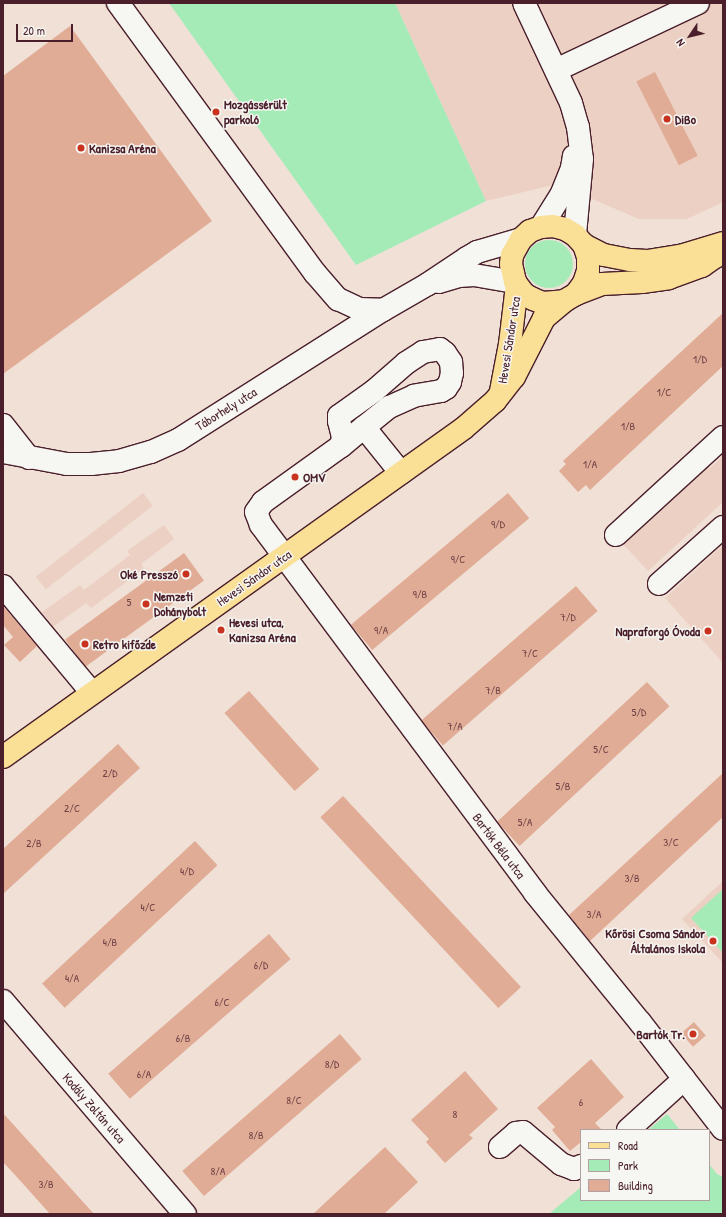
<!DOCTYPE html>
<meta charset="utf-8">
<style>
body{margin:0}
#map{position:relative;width:726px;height:1217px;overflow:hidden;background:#f0e0d6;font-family:"Patrick Hand",sans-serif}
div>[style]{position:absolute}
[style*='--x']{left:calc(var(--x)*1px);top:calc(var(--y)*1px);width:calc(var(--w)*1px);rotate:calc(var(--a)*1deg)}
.built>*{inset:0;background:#ecd0c3;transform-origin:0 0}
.green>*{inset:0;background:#a5ebb8}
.round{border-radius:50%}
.building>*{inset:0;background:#e1ac96;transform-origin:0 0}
.roads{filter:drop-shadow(1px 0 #4a1f2b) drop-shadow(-1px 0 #4a1f2b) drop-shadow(0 1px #4a1f2b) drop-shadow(0 -1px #4a1f2b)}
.minor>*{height:22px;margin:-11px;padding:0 11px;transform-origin:11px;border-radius:11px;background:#f6f6f2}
.major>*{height:22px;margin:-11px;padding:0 11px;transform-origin:11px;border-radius:11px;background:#fadf96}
.dots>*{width:11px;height:11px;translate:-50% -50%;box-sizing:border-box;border:2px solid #f6f6f2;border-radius:50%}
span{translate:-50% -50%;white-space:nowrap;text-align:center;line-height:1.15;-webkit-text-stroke:3px #f6f6f2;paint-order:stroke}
.number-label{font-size:11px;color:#704246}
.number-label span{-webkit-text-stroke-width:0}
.poi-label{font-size:13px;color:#4a1f2b;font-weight:700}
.left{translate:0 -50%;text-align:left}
.right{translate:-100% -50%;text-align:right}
.street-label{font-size:13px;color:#4a1f2b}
.frame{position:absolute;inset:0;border:4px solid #4a1f2b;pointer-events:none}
.legend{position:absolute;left:580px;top:1129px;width:130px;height:72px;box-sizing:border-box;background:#f6f6f2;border:1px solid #b1a0a2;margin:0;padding:5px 7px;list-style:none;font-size:12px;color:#4a1f2b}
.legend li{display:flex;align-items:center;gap:8px;height:20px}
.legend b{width:20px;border:1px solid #b1a0a2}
.north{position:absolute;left:670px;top:16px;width:40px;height:40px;-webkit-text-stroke:3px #f6f6f2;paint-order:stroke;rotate:235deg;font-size:11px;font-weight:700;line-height:16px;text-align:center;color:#4a1f2b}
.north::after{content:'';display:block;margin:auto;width:14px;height:18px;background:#4a1f2b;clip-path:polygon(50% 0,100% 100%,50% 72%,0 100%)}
.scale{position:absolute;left:16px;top:24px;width:57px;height:18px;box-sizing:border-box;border:2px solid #4a1f2b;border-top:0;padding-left:5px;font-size:12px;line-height:14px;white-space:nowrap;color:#4a1f2b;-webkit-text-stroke:3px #f6f6f2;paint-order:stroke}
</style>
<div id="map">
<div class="built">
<div style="clip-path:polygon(395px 3px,723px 3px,723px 202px,687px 219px,639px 219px,557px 184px,486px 201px)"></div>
<div style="clip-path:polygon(723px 456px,723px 502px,648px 571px,622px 543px,707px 465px,710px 468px)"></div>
<div style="left:143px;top:493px;width:16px;height:136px;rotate:52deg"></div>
<div style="clip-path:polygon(164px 525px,174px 539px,141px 564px,144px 569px,91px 608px,86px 603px,53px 627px,42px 612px,80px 585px,84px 590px,130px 555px,127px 551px)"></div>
<div style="clip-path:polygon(723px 545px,723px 663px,665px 598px)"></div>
<div style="clip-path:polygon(723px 881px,723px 963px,682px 919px)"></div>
</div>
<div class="green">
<div style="clip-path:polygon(169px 3px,395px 3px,486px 201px,356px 265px)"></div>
<div class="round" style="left:525px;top:240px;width:48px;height:48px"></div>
<div style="clip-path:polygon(723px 889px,723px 953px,691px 918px)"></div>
<div style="clip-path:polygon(667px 1114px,680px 1130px,648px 1130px)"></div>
<div style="clip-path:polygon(709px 1164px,717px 1174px,723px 1177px,723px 1214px,549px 1214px,581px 1187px,581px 1200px,709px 1200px)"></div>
</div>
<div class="building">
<div style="clip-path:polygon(70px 26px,212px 221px,3px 374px,3px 76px)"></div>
<div style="left:655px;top:72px;width:94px;height:21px;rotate:63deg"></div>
<div style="clip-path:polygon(723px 313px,723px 366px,590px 490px,586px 485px,578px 492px,559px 471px,566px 464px,563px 461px)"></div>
<div style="left:508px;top:493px;width:33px;height:205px;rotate:50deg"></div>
<div style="left:184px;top:553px;width:34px;height:147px;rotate:54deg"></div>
<div style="left:576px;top:586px;width:33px;height:205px;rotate:49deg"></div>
<div style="clip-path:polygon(3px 606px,37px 646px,20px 662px,4px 645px,13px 637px,3px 625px)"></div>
<div style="left:647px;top:682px;width:33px;height:205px;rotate:47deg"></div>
<div style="left:249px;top:691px;width:105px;height:33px;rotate:48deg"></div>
<div style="clip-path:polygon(118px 744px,140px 768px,3px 894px,3px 849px)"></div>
<div style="clip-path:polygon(723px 773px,723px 817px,590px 941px,569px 915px)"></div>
<div style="left:343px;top:796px;width:261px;height:31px;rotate:47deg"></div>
<div style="left:195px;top:841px;width:33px;height:209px;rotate:47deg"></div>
<div style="left:269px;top:934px;width:33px;height:213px;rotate:49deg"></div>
<div style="left:694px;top:1022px;width:18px;height:17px;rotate:49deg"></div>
<div style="left:340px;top:1034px;width:33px;height:209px;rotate:49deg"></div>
<div style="clip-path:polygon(591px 1059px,624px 1097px,595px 1123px,602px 1130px,581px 1130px,581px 1142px,570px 1151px,552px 1130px,555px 1127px,537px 1108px)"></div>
<div style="clip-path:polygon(465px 1071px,498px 1109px,469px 1135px,473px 1138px,445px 1163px,426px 1142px,429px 1139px,411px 1120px)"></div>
<div style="clip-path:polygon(3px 1113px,75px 1193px,94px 1214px,50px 1214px,16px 1176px,3px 1162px)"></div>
<div style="clip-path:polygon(385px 1147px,418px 1182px,384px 1214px,313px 1214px)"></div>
</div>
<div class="roads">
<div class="minor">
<div style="--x:118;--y:3;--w:334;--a:53.9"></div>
<div style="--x:315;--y:273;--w:35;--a:49"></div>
<div style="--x:338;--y:299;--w:23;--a:25"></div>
<div style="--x:359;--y:309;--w:24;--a:2"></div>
<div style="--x:524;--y:3;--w:110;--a:64.8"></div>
<div style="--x:571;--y:103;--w:25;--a:74"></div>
<div style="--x:578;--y:127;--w:32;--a:83"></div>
<div style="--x:582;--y:159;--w:76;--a:95.3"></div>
<div style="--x:556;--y:70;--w:157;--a:-25.3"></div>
<div style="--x:541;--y:227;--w:40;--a:-58"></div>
<div style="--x:562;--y:193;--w:27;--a:-68"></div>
<div style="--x:572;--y:168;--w:12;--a:-81"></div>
<div style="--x:439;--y:282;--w:21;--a:-17"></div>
<div style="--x:459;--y:276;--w:15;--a:-4"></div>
<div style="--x:474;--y:275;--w:42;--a:9.7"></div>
<div style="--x:3;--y:425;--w:42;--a:51.8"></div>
<div style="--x:341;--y:446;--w:9;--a:-77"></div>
<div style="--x:343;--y:437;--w:16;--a:-104"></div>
<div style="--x:339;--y:421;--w:5;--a:-90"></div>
<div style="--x:339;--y:416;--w:43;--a:-35.5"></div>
<div style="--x:374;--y:391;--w:43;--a:-41.2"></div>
<div style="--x:406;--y:363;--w:20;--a:-33"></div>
<div style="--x:423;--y:352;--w:17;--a:-10"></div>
<div style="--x:440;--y:349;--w:6;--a:39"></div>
<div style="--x:445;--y:353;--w:11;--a:56"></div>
<div style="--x:451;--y:362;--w:11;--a:85"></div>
<div style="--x:452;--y:373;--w:9;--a:103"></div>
<div style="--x:450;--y:382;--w:7;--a:124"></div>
<div style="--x:446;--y:388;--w:6;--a:149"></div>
<div style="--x:441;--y:391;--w:27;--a:170"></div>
<div style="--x:414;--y:396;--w:27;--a:156"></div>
<div style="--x:389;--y:407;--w:32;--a:141"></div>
<div style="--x:3;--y:452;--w:65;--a:10.6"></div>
<div style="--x:67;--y:464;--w:24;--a:0"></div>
<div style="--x:91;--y:464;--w:28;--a:-6"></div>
<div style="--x:119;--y:461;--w:33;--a:-16"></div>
<div style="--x:151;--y:452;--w:30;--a:-24"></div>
<div style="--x:178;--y:440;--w:243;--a:-32.4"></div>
<div style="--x:383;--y:310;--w:52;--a:-30"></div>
<div style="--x:428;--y:284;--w:47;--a:-33.7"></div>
<div style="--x:467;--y:258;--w:12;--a:-31"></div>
<div style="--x:477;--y:252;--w:46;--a:-16.5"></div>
<div style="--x:401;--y:473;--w:59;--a:-128.8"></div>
<div style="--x:364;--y:427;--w:30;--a:140"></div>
<div style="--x:341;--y:446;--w:96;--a:144.3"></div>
<div style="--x:263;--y:502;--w:12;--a:125"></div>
<div style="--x:256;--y:512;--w:14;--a:69"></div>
<div style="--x:261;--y:525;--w:459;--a:53.3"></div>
<div style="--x:535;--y:893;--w:166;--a:50.9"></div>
<div style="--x:640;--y:1022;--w:135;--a:52.2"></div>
<div style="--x:616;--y:535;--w:145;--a:-42.5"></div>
<div style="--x:659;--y:584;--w:86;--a:-41.7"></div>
<div style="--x:3;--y:586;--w:139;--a:50.2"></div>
<div style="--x:3;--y:1001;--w:280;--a:49.5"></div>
<div style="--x:628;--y:1130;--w:76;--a:-42.3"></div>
<div style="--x:500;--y:1147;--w:21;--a:-41"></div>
<div style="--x:516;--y:1133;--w:7;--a:-8"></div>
<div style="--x:523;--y:1132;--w:50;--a:40.1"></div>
<div style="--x:561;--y:1164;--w:14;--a:21"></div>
<div style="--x:574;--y:1169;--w:8;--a:-23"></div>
</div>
<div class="major">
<div style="--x:584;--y:245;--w:22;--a:27"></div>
<div style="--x:604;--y:255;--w:26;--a:11"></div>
<div style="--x:630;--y:260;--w:17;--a:3"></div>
<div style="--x:647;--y:261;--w:33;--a:-9"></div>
<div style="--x:680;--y:256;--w:45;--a:-16.8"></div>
<div style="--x:576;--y:294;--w:14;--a:-54"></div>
<div style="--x:584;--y:283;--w:13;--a:-72"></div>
<div style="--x:588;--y:271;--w:14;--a:-90"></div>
<div style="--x:588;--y:257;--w:13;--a:-108"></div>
<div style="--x:584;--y:245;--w:13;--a:-132"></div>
<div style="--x:575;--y:235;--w:12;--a:-149"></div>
<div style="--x:565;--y:229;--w:12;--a:-166"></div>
<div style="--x:553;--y:226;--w:12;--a:175"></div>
<div style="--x:541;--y:227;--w:12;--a:160"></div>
<div style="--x:530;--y:231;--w:12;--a:138"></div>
<div style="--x:521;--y:239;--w:18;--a:119"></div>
<div style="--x:512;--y:255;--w:9;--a:96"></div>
<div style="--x:511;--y:264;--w:18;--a:77"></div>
<div style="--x:515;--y:282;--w:15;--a:53"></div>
<div style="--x:524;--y:294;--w:10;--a:29"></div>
<div style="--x:533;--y:299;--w:11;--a:22"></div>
<div style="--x:543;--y:303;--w:21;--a:-5"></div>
<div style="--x:564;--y:301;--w:14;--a:-30"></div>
<div style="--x:576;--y:294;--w:28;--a:-21"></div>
<div style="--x:602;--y:284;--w:40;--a:-2.9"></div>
<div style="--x:642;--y:282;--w:27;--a:-8"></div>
<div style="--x:669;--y:278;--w:35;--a:-20"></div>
<div style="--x:702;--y:266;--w:16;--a:-35"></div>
<div style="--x:715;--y:257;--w:11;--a:-45"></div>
<div style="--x:501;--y:391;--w:48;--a:-79.2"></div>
<div style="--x:510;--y:344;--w:59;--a:-83.2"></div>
<div style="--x:3;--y:757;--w:566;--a:-35.51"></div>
<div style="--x:464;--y:428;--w:41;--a:-41.1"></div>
<div style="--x:495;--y:401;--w:31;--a:-52"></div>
<div style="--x:514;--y:377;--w:66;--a:-63"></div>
<div style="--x:544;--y:318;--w:26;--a:-40"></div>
</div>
</div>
<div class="dots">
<div style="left:216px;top:112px;background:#c8321e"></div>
<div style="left:667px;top:119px;background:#c8321e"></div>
<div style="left:81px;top:148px;background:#c8321e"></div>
<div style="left:295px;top:477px;background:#c8321e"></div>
<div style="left:186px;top:574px;background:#c8321e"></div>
<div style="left:146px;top:604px;background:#c8321e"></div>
<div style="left:221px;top:630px;background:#c8321e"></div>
<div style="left:708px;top:631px;background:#c8321e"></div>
<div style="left:85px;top:644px;background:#c8321e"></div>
<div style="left:713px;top:941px;background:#c8321e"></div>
<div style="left:693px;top:1034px;background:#c8321e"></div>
</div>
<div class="number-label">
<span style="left:700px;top:359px">1/D</span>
<span style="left:664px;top:392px">1/C</span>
<span style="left:628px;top:426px">1/B</span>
<span style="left:590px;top:464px">1/A</span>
<span style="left:498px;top:524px">9/D</span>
<span style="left:458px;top:559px">9/C</span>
<span style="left:420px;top:594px">9/B</span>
<span style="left:129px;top:602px">5</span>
<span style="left:568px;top:617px">7/D</span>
<span style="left:381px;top:630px">9/A</span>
<span style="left:530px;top:653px">7/C</span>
<span style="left:493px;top:690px">7/B</span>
<span style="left:639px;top:712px">5/D</span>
<span style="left:455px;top:726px">7/A</span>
<span style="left:601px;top:749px">5/C</span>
<span style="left:110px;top:773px">2/D</span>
<span style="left:563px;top:786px">5/B</span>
<span style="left:72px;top:808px">2/C</span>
<span style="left:525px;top:822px">5/A</span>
<span style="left:671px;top:842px">3/C</span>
<span style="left:34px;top:843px">2/B</span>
<span style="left:187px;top:871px">4/D</span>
<span style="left:632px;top:878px">3/B</span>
<span style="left:148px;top:907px">4/C</span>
<span style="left:594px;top:914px">3/A</span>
<span style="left:110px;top:942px">4/B</span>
<span style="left:261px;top:965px">6/D</span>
<span style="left:72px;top:978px">4/A</span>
<span style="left:222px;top:1002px">6/C</span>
<span style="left:183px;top:1038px">6/B</span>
<span style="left:332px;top:1064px">8/D</span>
<span style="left:144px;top:1074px">6/A</span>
<span style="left:294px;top:1100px">8/C</span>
<span style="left:581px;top:1102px">6</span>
<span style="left:455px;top:1114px">8</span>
<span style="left:256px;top:1135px">8/B</span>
<span style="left:218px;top:1171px">8/A</span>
<span style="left:46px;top:1184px">3/B</span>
</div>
<div class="poi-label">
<span class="left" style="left:224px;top:112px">Mozgássérült<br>parkoló</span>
<span class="left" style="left:675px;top:119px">DiBo</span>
<span class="left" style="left:89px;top:148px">Kanizsa Aréna</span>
<span class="left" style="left:303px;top:477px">OMV</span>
<span class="right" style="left:178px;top:574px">Oké Presszó</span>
<span class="left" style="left:154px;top:604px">Nemzeti<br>Dohánybolt</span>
<span class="left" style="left:229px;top:630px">Hevesi utca,<br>Kanizsa Aréna</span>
<span class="right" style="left:700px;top:631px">Napraforgó Óvoda</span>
<span class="left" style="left:93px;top:644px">Retro kifőzde</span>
<span class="right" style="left:705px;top:941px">Kőrösi Csoma Sándor<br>Általános Iskola</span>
<span class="right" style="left:685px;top:1034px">Bartók Tr.</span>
</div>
<div class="street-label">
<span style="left:509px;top:340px;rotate:-81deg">Hevesi Sándor utca</span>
<span style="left:226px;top:409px;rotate:-32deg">Táborhely utca</span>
<span style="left:254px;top:578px;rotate:-35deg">Hevesi Sándor utca</span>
<span style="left:499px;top:846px;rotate:53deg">Bartók Béla utca</span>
<span style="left:94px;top:1108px;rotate:49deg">Kodály Zoltán utca</span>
</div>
<div class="frame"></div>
<ul class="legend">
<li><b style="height:5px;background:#fadf96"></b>Road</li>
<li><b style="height:11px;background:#a5ebb8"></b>Park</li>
<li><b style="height:11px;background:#e1ac96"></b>Building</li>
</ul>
<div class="north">N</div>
<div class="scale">20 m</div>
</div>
